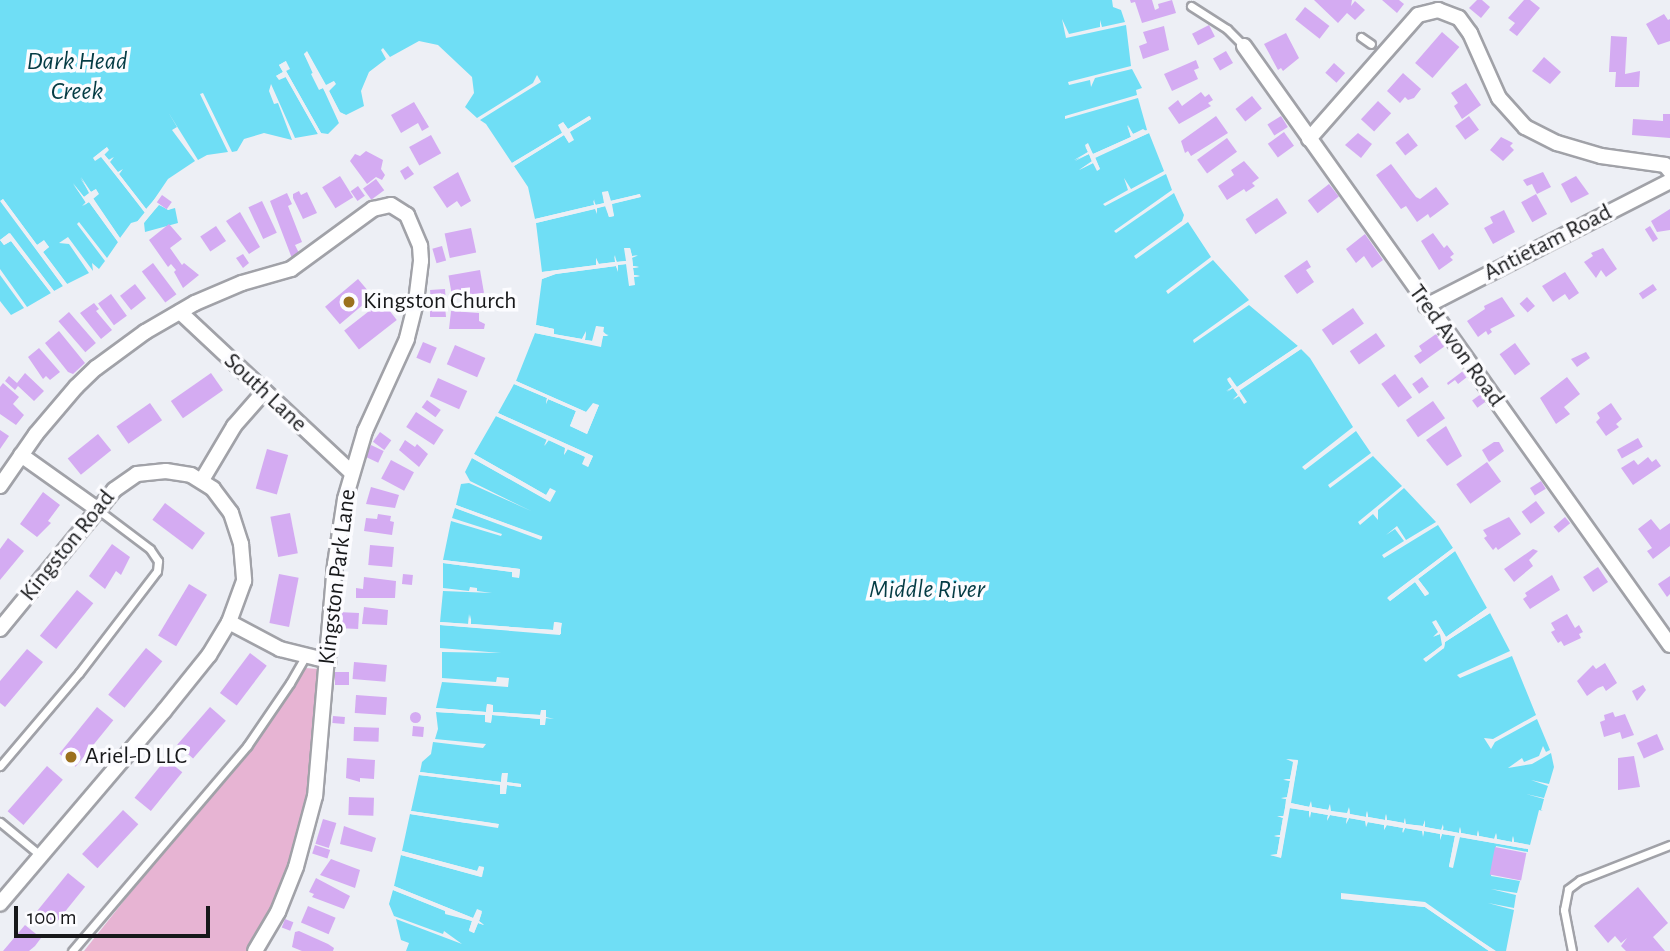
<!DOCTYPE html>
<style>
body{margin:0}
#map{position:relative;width:1670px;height:951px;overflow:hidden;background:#edeff5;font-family:"Alegreya Sans",sans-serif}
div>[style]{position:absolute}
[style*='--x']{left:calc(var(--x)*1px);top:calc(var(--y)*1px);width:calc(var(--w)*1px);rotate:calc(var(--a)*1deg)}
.green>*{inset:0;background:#e7b4d3}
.water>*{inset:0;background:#6fdef5}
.pier>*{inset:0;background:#edeff5;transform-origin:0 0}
.building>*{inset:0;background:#d4abf2;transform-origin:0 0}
.round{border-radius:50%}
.roads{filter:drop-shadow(2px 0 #a1a2a8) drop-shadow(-2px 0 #a1a2a8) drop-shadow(0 2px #a1a2a8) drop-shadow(0 -2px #a1a2a8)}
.service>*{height:7px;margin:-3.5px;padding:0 3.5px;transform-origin:3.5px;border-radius:3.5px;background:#fff}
.minor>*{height:14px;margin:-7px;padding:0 7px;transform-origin:7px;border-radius:7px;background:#fff}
.dots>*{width:19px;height:19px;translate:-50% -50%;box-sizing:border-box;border:4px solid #fcfcff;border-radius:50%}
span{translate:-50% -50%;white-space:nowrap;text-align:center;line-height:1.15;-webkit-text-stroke:7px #fcfcff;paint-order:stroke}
.street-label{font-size:24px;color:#17181a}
.poi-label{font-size:24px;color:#17181a}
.left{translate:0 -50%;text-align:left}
.water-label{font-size:26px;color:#053c45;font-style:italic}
.scale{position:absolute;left:14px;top:906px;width:196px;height:32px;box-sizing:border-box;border:4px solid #17181a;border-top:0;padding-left:9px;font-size:21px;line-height:24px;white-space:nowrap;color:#17181a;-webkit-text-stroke:5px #fcfcff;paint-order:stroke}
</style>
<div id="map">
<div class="green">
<div style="clip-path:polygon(305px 668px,319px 669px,315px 747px,306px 814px,293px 857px,262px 930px,247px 951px,84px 951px,294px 687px)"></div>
</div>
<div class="water">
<div style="clip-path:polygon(0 0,1112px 0,1113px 7px,1121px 10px,1125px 22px,1102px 27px,1100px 20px,1100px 27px,1069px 34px,1062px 19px,1066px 38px,1126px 25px,1131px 66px,1068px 82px,1069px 85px,1090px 80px,1091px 87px,1095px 78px,1132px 69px,1142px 88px,1136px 90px,1137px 95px,1065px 116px,1065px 119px,1138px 98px,1147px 130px,1133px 134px,1127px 125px,1131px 137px,1093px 154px,1085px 146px,1088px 152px,1074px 160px,1089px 154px,1092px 162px,1079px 170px,1093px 163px,1100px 169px,1095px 158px,1149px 133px,1164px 171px,1131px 189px,1124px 178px,1128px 190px,1103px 204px,1105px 206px,1166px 174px,1172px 190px,1114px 231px,1116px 233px,1174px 193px,1184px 215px,1182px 221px,1134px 256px,1136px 259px,1188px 222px,1211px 257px,1166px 291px,1168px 294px,1213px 260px,1249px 300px,1193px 340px,1194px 343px,1249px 305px,1298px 346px,1237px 387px,1227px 380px,1232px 387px,1227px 392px,1233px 388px,1238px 395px,1233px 399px,1239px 396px,1246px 402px,1239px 391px,1301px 349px,1310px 358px,1353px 427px,1302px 467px,1305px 470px,1356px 431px,1371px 453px,1328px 485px,1330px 488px,1373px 456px,1402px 486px,1358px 522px,1360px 525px,1373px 514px,1378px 520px,1378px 510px,1404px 488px,1436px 522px,1406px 540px,1397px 526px,1386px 535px,1395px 529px,1404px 541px,1382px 555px,1384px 558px,1438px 525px,1453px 548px,1388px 597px,1390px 601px,1415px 582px,1425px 596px,1429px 593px,1418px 579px,1455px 551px,1487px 608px,1446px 637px,1436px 621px,1433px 623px,1439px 632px,1434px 636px,1440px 634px,1442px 645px,1424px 659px,1444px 648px,1445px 642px,1490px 613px,1510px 651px,1457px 675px,1460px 678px,1512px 656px,1536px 715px,1493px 739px,1484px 738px,1491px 749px,1495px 742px,1537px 719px,1550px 750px,1546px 752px,1543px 746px,1539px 756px,1524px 762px,1522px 758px,1508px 768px,1532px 764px,1551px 753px,1554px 767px,1549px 784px,1531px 780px,1548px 786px,1544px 798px,1526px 794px,1544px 799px,1541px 810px,1543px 811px,1539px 810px,1537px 818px,1544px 819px,1537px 818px,1530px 845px,1514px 842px,1513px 836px,1512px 842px,1496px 839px,1497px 833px,1495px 839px,1479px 836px,1478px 831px,1477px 836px,1461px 833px,1460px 827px,1459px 833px,1443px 830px,1444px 825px,1442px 830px,1425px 827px,1425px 821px,1423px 826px,1405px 824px,1405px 818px,1404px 823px,1387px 820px,1386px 814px,1385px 820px,1368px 817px,1367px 811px,1366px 817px,1349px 814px,1350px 808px,1348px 814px,1330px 811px,1330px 804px,1329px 810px,1311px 807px,1311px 802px,1310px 807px,1290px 803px,1298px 761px,1287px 759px,1294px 761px,1290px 779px,1284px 780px,1290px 781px,1287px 798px,1281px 798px,1287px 799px,1283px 817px,1278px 816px,1283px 818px,1280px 835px,1274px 836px,1280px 837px,1277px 855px,1270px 855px,1281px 857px,1289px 808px,1309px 811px,1309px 818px,1311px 812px,1328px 815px,1327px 820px,1330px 815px,1347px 818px,1346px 824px,1349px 818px,1366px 821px,1366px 827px,1367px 822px,1385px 825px,1384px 830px,1386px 825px,1403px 828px,1403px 833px,1405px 828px,1423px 831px,1423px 836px,1424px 831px,1441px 834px,1440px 840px,1442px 834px,1455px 836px,1449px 866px,1452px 867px,1459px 837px,1528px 849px,1528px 852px,1496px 846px,1491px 876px,1520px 881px,1517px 893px,1491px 889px,1516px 895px,1514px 908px,1488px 903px,1514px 910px,1506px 951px,1496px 951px,1425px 905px,1341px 899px,1425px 907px,1489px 951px,406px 951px,409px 943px,401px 940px,396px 919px,462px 944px,444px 931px,443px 934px,394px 916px,389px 904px,393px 890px,446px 911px,445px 914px,472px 921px,469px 930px,474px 933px,478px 923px,484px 925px,479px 921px,482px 912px,473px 918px,394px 886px,401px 855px,481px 877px,484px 868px,477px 871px,402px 851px,410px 814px,466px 823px,498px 824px,411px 811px,419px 775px,501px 785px,500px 793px,505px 794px,507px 785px,521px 787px,521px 784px,507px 782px,502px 773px,501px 782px,420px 772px,422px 762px,431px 754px,433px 742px,483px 748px,486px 744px,435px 739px,438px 729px,436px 712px,485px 715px,491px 722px,492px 715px,541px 719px,545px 725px,546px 718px,546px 711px,541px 715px,492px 712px,492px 705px,487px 704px,486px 712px,436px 708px,442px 682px,508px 687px,509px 678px,497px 677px,496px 682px,442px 678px,442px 652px,501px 653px,440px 648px,440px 625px,561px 634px,561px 623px,555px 622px,554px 630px,471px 624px,471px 615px,469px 624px,440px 622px,443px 591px,492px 593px,477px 591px,477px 588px,470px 587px,469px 591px,443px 588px,443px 563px,512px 572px,519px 578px,520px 569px,443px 560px,451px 521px,501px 536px,502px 534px,452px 518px,455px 508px,541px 540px,542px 537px,456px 505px,461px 484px,469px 483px,531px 511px,470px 481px,465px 472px,472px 458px,549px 501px,555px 492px,546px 495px,474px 454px,496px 416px,547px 440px,545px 446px,548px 440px,566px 448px,564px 455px,567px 449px,586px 457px,588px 467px,593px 456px,498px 413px,514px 384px,547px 398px,546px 404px,548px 399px,576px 411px,570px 426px,587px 434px,599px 405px,586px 412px,516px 381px,535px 333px,600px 346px,603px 336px,608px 336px,597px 326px,593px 341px,585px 340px,586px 331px,582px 339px,553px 334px,554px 329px,536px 325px,542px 279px,555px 274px,616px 266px,618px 271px,617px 265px,627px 264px,634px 277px,640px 276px,634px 275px,633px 268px,639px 267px,633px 266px,632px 257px,637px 256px,632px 256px,630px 248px,626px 261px,616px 262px,616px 255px,615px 262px,598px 264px,596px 258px,597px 265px,542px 272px,536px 223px,606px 206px,609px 217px,614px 216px,611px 204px,640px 197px,640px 194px,610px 201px,602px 192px,605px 203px,595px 205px,594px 199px,594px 205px,535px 219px,528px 187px,514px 166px,564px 135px,569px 143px,569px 132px,591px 119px,589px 116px,568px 129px,563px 122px,562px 133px,512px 163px,486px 124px,480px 120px,541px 82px,537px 75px,533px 83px,477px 118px,465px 107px,474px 93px,472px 77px,438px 45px,419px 41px,390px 57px,383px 48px,381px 50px,386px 59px,369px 72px,361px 91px,364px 106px,346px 115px,340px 113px,329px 91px,334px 81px,326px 86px,307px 52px,304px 54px,320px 89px,323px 88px,337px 113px,339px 123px,328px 134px,321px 133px,286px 71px,286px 61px,279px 65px,283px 72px,276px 76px,285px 76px,318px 134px,295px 138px,271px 84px,269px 91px,274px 104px,278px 103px,292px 140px,264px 133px,244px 139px,237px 151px,232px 152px,203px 93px,200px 94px,228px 152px,207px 155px,198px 160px,168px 112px,177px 127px,172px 130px,195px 161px,168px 179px,147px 210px,119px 174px,122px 170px,118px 173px,109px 161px,113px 157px,109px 160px,104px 154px,107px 147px,93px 158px,101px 156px,145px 213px,138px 221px,131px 223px,120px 238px,93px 198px,96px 189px,91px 192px,80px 178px,90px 193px,84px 197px,73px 183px,86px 203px,83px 206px,89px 202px,118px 242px,107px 258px,79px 222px,77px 224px,105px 261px,99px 269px,92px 263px,93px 271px,68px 237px,59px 243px,69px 244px,89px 273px,67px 284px,43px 252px,49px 247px,44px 241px,37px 245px,3px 199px,1px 201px,63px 286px,54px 291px,9px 233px,0 240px,4px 245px,11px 241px,51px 293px,27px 307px,0 269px)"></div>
<div style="clip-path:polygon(159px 204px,168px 210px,175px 208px,178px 223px,145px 232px,144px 223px)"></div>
<div style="clip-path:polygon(0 275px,24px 308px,11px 315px,0 301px)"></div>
</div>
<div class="pier">
<div style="clip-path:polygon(307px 51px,326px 85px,334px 81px,336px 84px,329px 91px,340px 112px,346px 115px,339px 123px,323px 88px,319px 90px,311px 74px,314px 72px,304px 54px)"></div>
<div style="clip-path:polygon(286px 61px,290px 69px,286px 71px,321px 133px,318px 134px,286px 77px,279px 80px,276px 76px,283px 72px,279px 65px)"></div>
<div style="clip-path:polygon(590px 116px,591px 119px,570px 132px,574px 140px,569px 143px,564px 135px,514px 166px,512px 163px,562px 133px,558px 125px,563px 122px,568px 129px)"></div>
<div style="clip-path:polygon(1128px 125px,1133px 134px,1143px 129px,1149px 133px,1095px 157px,1100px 169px,1097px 171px,1093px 163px,1079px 170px,1092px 161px,1089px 154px,1075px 161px,1088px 152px,1085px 145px,1088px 143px,1093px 154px,1131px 137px)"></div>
<div style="clip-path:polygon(107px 147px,109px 150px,104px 155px,109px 160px,114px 157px,110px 162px,118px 172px,123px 169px,119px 174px,146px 209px,159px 194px,158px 201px,172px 205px,169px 210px,159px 205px,141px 226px,136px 223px,145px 212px,101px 157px,95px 161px,93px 158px)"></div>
<div style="clip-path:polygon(81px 177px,91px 192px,96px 189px,99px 194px,93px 199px,120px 238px,118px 242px,89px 202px,82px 206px,86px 202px,73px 184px,84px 197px,89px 193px)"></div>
<div style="clip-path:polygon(608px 191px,611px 201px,640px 194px,641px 197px,612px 204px,614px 216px,609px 217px,605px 206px,597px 208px,597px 214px,595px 209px,536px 223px,535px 219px,594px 205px,593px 200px,596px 205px,604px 203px,602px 192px)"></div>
<div style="clip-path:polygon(3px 199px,37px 245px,44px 240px,49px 247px,43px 252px,67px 284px,63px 286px,0 201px)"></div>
<div style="clip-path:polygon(10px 233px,54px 291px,51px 293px,11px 241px,4px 245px,0 240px)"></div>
<div style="clip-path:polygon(624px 248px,630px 248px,632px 256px,638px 255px,632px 258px,633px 266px,639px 267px,633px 268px,634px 275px,640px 276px,634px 277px,635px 285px,629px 286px,626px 264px,618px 265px,618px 272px,616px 266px,556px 274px,542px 279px,542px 272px,596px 265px,596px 258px,599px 264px,615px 262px,614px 255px,617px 262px,626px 261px)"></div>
<div style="clip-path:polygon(536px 325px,554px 329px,554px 334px,582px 339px,586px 332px,585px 340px,592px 341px,596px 326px,604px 327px,603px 334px,609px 335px,603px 336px,601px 347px,535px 333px,535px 330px,550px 333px,536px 329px)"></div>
<div style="clip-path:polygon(1298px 346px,1301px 349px,1239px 390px,1247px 402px,1244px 404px,1239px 396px,1233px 400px,1238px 395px,1233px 388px,1226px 391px,1232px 387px,1227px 379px,1230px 377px,1237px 387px)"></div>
<div style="clip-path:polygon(516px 381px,586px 412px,593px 403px,599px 405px,587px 434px,570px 426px,576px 411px,548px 399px,546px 404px,547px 398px,514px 384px)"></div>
<div style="clip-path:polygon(498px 413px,593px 456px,588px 467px,582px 464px,585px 457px,568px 449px,564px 455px,565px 448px,549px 440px,544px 446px,547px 439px,496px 416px)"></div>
<div style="clip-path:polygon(474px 454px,546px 495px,550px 488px,556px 491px,550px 502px,472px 458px)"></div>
<div style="left:456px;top:505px;width:92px;height:3px;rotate:20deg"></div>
<div style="clip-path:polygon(1453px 548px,1455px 551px,1418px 579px,1429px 594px,1425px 596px,1415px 582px,1390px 601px,1387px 598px)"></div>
<div style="clip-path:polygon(443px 560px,520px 569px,519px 578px,512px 577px,512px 572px,443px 563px)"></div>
<div style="clip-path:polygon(1487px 608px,1490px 613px,1445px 642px,1444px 648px,1426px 662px,1423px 659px,1442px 646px,1443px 640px,1440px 634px,1433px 637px,1438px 632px,1432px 622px,1436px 620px,1446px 637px)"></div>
<div style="clip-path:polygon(469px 614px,471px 624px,553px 630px,554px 622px,562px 623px,560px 635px,440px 625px,440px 622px,468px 624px)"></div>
<div style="clip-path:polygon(487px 704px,493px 705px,493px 712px,540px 715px,541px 710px,546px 710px,546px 717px,554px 719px,545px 718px,545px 725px,540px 725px,540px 719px,492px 715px,491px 723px,485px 722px,485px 715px,436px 712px,436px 708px,486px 712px)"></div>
<div style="clip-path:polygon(1286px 759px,1298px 760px,1291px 803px,1309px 807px,1311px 801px,1312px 807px,1328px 810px,1330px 804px,1331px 811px,1347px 813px,1349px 807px,1350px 814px,1366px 817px,1367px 811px,1368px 817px,1385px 820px,1386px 814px,1387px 820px,1404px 823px,1405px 818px,1406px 824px,1423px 826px,1425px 820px,1425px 827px,1441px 830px,1443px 824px,1443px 830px,1459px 833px,1460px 827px,1461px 833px,1477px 836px,1478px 830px,1479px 836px,1494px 839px,1496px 833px,1497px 839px,1512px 842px,1513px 836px,1514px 842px,1530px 845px,1528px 849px,1460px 837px,1453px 868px,1449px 867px,1455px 836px,1442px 834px,1440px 840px,1440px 834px,1424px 831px,1423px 837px,1422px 831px,1405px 828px,1402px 833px,1403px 828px,1387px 825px,1384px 830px,1384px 825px,1368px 822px,1366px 827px,1365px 821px,1349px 818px,1346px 824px,1347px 818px,1330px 815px,1327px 821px,1328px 815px,1311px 812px,1310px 818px,1309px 811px,1290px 808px,1281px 858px,1270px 855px,1277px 854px,1280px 837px,1274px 836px,1280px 835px,1283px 818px,1277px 816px,1284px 816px,1286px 799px,1281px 798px,1287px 797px,1290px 781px,1283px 779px,1290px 779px,1293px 762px)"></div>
<div style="clip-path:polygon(420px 772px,501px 782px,502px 773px,508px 773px,507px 782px,521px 784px,521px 787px,507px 785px,506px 794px,500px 794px,500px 785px,419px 775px)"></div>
<div style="clip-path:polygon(411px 811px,499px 824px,498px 828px,410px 814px)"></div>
<div style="clip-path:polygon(402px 851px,477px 871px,479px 866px,484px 867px,482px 877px,401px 855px)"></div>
<div style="clip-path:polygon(394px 886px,473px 918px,477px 909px,482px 911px,479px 921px,484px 925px,478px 923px,474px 933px,469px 931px,472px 921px,445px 913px,445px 911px,393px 890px)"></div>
<div style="clip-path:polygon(1341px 893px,1425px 902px,1495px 951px,1489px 951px,1425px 907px,1341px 899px)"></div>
</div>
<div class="building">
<div style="clip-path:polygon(1130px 0,1152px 0,1155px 10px,1159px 8px,1158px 4px,1172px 0,1176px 13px,1142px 23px,1135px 2px,1131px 3px)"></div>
<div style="clip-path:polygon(1314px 0,1352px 0,1351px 6px,1355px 1px,1365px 10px,1355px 20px,1347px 13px,1338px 23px)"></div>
<div style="clip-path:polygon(1382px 0,1399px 0,1404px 4px,1397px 13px)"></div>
<div style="clip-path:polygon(1477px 0,1482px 0,1490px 7px,1481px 18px,1469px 8px)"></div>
<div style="clip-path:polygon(1524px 0,1530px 0,1540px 8px,1517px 36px,1509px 30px,1515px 23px,1508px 18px)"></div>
<div style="left:1305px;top:7px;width:31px;height:16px;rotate:38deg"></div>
<div style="clip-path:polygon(1664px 14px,1668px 20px,1670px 19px,1670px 41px,1658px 45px,1646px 24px)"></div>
<div style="left:1209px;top:25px;width:13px;height:19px;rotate:63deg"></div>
<div style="clip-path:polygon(1164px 26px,1169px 50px,1143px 59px,1139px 46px,1147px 43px,1143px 32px)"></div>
<div style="left:1442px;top:32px;width:23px;height:41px;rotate:41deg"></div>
<div style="clip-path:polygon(1286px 33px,1299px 58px,1283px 71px,1281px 68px,1278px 70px,1264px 44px)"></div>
<div style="clip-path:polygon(1611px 36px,1627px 37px,1625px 74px,1640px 71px,1639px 87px,1615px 87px,1616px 72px,1609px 72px)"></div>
<div style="left:1226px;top:51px;width:14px;height:15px;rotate:60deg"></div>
<div style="clip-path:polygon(1544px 57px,1561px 72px,1550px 84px,1532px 71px)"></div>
<div style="clip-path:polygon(1196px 60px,1199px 68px,1194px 70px,1198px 79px,1172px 91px,1164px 74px)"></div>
<div style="left:1334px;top:63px;width:15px;height:13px;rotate:42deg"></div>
<div style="clip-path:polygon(1403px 73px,1421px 89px,1414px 98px,1408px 100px,1405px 97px,1400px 103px,1387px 91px)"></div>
<div style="clip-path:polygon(1466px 83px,1481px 105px,1462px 119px,1454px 106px,1458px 103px,1451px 93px)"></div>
<div style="clip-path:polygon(1201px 92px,1205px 97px,1209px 94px,1213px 100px,1208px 103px,1211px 106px,1179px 124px,1168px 108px,1178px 100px,1182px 106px)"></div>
<div style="left:1252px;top:96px;width:16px;height:21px;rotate:52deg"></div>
<div style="left:1378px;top:101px;width:18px;height:25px;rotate:43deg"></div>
<div style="clip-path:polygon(414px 102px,429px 127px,422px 131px,418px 123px,401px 133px,391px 115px)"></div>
<div style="clip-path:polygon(1663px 114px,1670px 114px,1670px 138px,1632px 135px,1633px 119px,1663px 121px)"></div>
<div style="clip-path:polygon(1216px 116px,1228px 133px,1191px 156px,1188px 151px,1185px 153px,1181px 141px)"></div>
<div style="left:1281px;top:116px;width:13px;height:16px;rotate:58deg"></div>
<div style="left:1469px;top:116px;width:17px;height:17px;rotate:54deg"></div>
<div style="left:1284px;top:132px;width:17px;height:20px;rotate:54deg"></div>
<div style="clip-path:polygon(1358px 133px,1372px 144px,1361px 158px,1345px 145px)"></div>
<div style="left:1408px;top:133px;width:16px;height:16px;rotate:52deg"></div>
<div style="left:431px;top:135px;width:21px;height:25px;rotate:61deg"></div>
<div style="clip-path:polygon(1501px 137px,1513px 143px,1510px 146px,1514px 150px,1503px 161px,1490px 150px)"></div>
<div style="left:1227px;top:138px;width:17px;height:37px;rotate:54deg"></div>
<div style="clip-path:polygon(366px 151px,383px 160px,381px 169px,385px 175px,382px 180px,376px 177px,367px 184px,350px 161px,355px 154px,360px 156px)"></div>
<div style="clip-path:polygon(1244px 161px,1259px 178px,1252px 183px,1255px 186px,1246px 192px,1244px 189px,1227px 200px,1218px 186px,1234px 175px,1231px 170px)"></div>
<div style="clip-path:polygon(1391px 164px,1416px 197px,1420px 199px,1436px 187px,1449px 204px,1430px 218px,1428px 214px,1417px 222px,1406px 206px,1401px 209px,1376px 175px)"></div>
<div style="clip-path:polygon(408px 166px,414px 174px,405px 180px,400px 171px)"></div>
<div style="clip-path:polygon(458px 172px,471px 201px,461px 207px,457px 201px,447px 208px,433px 187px)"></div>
<div style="clip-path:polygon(1543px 172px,1551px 187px,1537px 194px,1532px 184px,1527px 186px,1523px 180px)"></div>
<div style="left:340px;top:176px;width:25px;height:21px;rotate:58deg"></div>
<div style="clip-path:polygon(1576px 176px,1589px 194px,1571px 203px,1561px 184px)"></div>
<div style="left:376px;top:179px;width:14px;height:16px;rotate:54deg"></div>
<div style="left:1329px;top:184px;width:16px;height:27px;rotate:52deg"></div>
<div style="left:358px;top:186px;width:12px;height:9px;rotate:55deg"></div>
<div style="clip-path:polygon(299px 191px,301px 195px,307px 192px,317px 213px,303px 219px,293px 198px,293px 194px)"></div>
<div style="clip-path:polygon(287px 193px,292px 204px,288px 206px,302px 242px,295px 245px,301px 257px,293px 261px,270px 201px)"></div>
<div style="left:1536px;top:194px;width:23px;height:17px;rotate:61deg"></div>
<div style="left:162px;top:195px;width:12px;height:9px;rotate:35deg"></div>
<div style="left:1277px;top:198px;width:18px;height:38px;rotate:56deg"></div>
<div style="left:262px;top:201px;width:35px;height:15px;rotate:65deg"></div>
<div style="clip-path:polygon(1670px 209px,1670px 230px,1657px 232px,1651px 221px)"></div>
<div style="clip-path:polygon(1504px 210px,1515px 232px,1493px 244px,1484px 228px,1493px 223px,1490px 217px)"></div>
<div style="clip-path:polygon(240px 212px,260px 247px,249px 254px,226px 221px)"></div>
<div style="clip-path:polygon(169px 224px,182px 239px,170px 248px,182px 265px,184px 263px,199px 275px,183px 288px,174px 272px,176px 270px,171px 264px,168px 267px,149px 240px)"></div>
<div style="left:216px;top:226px;width:18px;height:19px;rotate:56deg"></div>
<div style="left:1650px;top:226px;width:15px;height:6px;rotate:58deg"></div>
<div style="left:471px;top:228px;width:25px;height:27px;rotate:78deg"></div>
<div style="clip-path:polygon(1433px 233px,1444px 248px,1447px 245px,1454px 254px,1450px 257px,1453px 260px,1439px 270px,1421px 241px)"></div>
<div style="clip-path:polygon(1365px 234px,1383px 260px,1372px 268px,1364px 256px,1356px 263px,1346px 249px)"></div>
<div style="left:442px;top:246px;width:15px;height:10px;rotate:74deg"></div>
<div style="clip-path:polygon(1603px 248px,1617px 269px,1606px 277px,1601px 270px,1596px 278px,1584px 262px,1593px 256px,1591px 253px)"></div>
<div style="clip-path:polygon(243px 254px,249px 263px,243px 268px,236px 258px)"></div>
<div style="clip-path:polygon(1307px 260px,1311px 267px,1306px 270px,1314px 282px,1297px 294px,1284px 276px)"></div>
<div style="left:153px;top:263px;width:39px;height:14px;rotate:53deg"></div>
<div style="left:480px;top:270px;width:23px;height:32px;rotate:80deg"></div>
<div style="clip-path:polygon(1565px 272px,1579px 293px,1569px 300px,1565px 294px,1553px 302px,1542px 286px)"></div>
<div style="left:358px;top:279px;width:23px;height:43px;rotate:50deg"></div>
<div style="left:135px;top:284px;width:18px;height:19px;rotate:52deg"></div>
<div style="left:1653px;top:284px;width:7px;height:17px;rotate:56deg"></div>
<div style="left:445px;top:289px;width:15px;height:15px;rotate:86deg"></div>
<div style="left:111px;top:294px;width:27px;height:16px;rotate:54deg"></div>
<div style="clip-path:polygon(1502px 297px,1515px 316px,1490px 329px,1492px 332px,1488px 335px,1486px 331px,1478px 337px,1467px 321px,1485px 309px,1484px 306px)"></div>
<div style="left:1527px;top:297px;width:12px;height:10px;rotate:48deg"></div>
<div style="left:382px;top:301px;width:24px;height:48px;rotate:52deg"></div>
<div style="clip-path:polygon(94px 303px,99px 309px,96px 311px,112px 330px,101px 339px,80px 313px)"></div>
<div style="clip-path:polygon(445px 306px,446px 317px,430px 317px,430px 307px)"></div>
<div style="left:1353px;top:308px;width:19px;height:38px;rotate:55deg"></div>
<div style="clip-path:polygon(451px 311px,479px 313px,479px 321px,485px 324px,484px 329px,449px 329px)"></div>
<div style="left:69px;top:312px;width:41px;height:14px;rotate:49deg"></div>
<div style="clip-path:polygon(59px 331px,85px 363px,73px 374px,68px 372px,45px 343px)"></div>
<div style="left:1376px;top:333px;width:16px;height:32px;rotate:55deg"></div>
<div style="clip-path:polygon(1436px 334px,1445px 346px,1420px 364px,1414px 356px,1422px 351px,1419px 346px)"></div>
<div style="left:423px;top:342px;width:15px;height:17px;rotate:23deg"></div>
<div style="left:1515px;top:343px;width:26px;height:19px;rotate:54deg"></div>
<div style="left:455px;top:345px;width:33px;height:21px;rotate:23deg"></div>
<div style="clip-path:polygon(39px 348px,60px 372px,50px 380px,46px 376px,43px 379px,28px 357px)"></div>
<div style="clip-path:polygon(1586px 352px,1590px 358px,1577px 367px,1571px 359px)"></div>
<div style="clip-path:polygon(1463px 371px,1467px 377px,1458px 384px,1455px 380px,1448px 385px,1447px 383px)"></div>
<div style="clip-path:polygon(25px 373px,44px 391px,34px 401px,18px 386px,15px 390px,5px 381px,9px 376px,17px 383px)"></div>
<div style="left:211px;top:373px;width:21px;height:49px;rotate:55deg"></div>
<div style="left:1395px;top:374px;width:29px;height:17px;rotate:54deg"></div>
<div style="left:1422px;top:377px;width:12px;height:12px;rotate:55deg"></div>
<div style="clip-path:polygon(1567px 377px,1580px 394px,1564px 407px,1570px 414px,1556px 424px,1540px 398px)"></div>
<div style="left:438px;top:378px;width:32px;height:20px;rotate:24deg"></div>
<div style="clip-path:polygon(3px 383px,19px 397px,13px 404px,24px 415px,16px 425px,0 414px,0 387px)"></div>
<div style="left:1481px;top:394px;width:9px;height:11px;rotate:54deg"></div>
<div style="left:427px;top:400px;width:17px;height:9px;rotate:36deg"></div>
<div style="left:1433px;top:401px;width:21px;height:33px;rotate:55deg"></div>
<div style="left:150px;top:403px;width:21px;height:41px;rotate:55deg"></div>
<div style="clip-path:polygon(1611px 403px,1622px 419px,1616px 424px,1619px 427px,1606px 436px,1596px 422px,1600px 418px,1597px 413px)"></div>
<div style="left:416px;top:412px;width:33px;height:18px;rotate:33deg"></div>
<div style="clip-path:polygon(1446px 426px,1462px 456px,1447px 466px,1426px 440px)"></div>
<div style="clip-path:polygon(0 430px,9px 436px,0 449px)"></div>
<div style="left:380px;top:432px;width:14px;height:12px;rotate:36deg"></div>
<div style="left:98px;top:434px;width:21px;height:39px;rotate:51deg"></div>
<div style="left:1638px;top:438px;width:10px;height:24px;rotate:61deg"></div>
<div style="clip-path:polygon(405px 440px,415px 447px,417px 444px,428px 454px,419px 467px,399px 450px)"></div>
<div style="clip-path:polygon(1494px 442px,1499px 442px,1504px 451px,1489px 462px,1482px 450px)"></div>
<div style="left:371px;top:445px;width:14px;height:13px;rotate:25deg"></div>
<div style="left:267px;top:449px;width:22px;height:41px;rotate:16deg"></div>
<div style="clip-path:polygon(1648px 457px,1652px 462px,1656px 459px,1661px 466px,1633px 485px,1621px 468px,1634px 460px,1638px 465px)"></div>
<div style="left:391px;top:460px;width:26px;height:21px;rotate:28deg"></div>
<div style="left:1487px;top:462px;width:24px;height:38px;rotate:54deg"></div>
<div style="left:1541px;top:481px;width:9px;height:13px;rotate:58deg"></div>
<div style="clip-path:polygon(371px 487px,399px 495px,395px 508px,366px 504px)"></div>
<div style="clip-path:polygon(43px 492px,60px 505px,48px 521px,51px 523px,37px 537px,20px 524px)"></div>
<div style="left:1536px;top:501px;width:15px;height:18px;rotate:53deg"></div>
<div style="left:165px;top:503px;width:50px;height:21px;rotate:37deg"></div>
<div style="left:290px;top:513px;width:41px;height:20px;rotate:79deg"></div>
<div style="clip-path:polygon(378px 514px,391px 516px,390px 521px,394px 522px,392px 535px,364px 531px,366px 518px,377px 519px)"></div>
<div style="clip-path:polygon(1509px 517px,1521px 534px,1498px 550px,1496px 547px,1493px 550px,1484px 538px,1487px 536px,1483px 530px)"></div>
<div style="left:1565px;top:517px;width:8px;height:15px;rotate:50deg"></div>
<div style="clip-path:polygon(1651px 519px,1660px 530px,1670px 523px,1670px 546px,1653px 559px,1647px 551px,1652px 548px,1638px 529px)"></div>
<div style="clip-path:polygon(8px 538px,24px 551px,0 580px,0 549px)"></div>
<div style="clip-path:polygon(112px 544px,130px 557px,121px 575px,116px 571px,105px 589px,89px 576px)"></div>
<div style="left:370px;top:545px;width:24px;height:20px;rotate:5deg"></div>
<div style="clip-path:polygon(1533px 549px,1538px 551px,1529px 560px,1533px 566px,1514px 582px,1504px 569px)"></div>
<div style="left:1598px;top:567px;width:18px;height:18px;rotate:56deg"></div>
<div style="left:279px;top:574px;width:20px;height:50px;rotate:11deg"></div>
<div style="left:403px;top:574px;width:10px;height:10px;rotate:6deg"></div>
<div style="clip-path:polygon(1552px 575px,1560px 590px,1530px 609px,1523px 599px,1527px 596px,1525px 593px)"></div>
<div style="clip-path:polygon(1670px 576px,1670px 594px,1667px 597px,1658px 584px)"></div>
<div style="clip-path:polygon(364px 577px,396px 581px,395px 598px,356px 598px,356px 588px,363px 589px)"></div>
<div style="left:189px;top:584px;width:21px;height:60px;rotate:31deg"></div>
<div style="left:77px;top:590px;width:21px;height:59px;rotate:39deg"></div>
<div style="clip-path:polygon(364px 607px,388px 610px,387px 625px,362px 624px)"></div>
<div style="left:338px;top:612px;width:21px;height:16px;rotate:3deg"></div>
<div style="clip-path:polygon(1567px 614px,1575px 628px,1579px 625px,1583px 632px,1579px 634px,1581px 638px,1564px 646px,1561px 641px,1558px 643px,1551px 632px,1555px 630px,1551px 623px)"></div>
<div style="left:146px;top:648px;width:21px;height:60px;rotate:39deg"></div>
<div style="clip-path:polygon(27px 649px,43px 662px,5px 707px,0 703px,0 681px)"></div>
<div style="left:250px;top:653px;width:21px;height:50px;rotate:37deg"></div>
<div style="left:354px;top:662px;width:33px;height:17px;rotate:5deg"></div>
<div style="clip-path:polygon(1605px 663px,1617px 683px,1606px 691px,1603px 686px,1598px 688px,1587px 696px,1577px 681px,1593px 665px,1596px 669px)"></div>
<div style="left:335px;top:672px;width:14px;height:13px"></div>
<div style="clip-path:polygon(1643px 685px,1646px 690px,1637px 701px,1632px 691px)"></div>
<div style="left:356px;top:695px;width:31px;height:18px;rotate:4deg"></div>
<div style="left:97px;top:707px;width:21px;height:60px;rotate:39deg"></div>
<div style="left:210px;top:707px;width:21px;height:50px;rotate:41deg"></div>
<div class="round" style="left:409.5px;top:711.5px;width:11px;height:11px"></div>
<div style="clip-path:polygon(1613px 712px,1615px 717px,1625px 714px,1634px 735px,1622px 739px,1620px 732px,1604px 737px,1600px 722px,1605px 720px,1604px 715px)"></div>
<div style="left:333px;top:716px;width:12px;height:7px;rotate:5deg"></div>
<div style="left:413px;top:726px;width:11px;height:10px;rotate:5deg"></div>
<div style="left:354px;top:727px;width:25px;height:14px;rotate:2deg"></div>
<div style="left:1657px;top:734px;width:17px;height:22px;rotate:66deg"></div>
<div style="clip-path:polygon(1634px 756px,1640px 787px,1618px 790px,1618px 758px)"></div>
<div style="clip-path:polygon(347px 758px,375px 760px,374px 779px,360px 778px,360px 782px,346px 778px)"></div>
<div style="left:166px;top:759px;width:21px;height:50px;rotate:39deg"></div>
<div style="left:47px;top:766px;width:21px;height:60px;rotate:41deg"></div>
<div style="left:349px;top:797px;width:25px;height:18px;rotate:2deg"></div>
<div style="left:123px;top:810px;width:21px;height:60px;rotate:43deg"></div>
<div style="left:323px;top:819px;width:14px;height:26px;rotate:17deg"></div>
<div style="clip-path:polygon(344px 826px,376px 838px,372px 852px,340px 844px)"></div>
<div style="left:315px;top:845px;width:16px;height:9px;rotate:18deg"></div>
<div style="left:1495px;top:847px;width:32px;height:28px;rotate:11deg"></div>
<div style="clip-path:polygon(331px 859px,360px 870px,355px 888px,320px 875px)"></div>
<div style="left:68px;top:873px;width:22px;height:49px;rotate:39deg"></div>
<div style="clip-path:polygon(316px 878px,350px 896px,344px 909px,312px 897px,314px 894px,309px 892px)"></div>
<div style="clip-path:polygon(1638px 887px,1668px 923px,1653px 937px,1665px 951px,1626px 951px,1621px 946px,1627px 938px,1621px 943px,1615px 936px,1608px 943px,1594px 926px)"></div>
<div style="left:308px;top:906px;width:30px;height:18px;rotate:23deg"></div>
<div style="left:285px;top:919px;width:9px;height:9px;rotate:21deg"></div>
<div style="clip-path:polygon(25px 925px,41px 938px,35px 946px,29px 951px,3px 951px)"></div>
<div style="clip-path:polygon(299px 931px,328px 944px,334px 948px,333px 951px,302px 951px,292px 947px,295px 932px)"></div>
</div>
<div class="roads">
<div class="service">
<div style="--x:1191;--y:6;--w:43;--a:32.6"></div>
<div style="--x:1227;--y:29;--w:24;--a:45"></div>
<div style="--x:1361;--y:37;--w:12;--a:35"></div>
<div style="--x:0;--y:766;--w:122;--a:-49.7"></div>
<div style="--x:79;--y:673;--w:128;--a:-52.6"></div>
<div style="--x:157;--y:571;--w:10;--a:-84"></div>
<div style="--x:158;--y:561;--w:14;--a:-124"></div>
<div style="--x:150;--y:549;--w:66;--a:-143"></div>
<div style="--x:0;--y:822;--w:52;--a:39.5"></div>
<div style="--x:72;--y:951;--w:270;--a:-49.5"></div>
<div style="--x:247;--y:746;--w:76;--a:-55.7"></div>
<div style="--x:290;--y:683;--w:30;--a:-60"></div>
<div style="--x:1572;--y:951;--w:42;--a:-101"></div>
<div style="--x:1564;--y:910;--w:21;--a:-79"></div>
<div style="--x:1568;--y:889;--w:15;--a:-37"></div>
<div style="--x:1580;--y:880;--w:97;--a:-21.3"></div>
</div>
<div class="minor">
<div style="--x:1244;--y:46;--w:735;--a:54.58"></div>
<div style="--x:1309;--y:139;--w:165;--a:-48.7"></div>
<div style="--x:1418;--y:15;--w:21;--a:-14"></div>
<div style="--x:1438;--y:10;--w:22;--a:21"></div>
<div style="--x:1459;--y:18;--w:19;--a:54"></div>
<div style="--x:1470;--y:33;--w:71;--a:66"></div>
<div style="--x:1499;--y:98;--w:39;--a:48"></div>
<div style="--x:1525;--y:127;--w:36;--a:27"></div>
<div style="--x:1557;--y:143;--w:46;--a:16.5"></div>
<div style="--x:1601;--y:156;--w:65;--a:8"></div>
<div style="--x:1665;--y:165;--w:8;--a:50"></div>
<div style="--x:1426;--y:306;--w:274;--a:-27.1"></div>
<div style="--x:180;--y:312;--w:234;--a:43.1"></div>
<div style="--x:21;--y:455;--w:93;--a:35.4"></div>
<div style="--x:202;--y:480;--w:63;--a:-59.3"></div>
<div style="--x:234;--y:426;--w:44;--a:-48.7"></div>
<div style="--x:0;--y:486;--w:63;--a:-55.3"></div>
<div style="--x:36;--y:434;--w:62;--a:-49.6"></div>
<div style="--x:76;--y:387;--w:28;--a:-44"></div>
<div style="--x:96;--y:368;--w:61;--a:-36.3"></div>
<div style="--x:145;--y:332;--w:58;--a:-30.1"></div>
<div style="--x:195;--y:303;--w:51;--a:-23.1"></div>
<div style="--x:242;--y:283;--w:51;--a:-15.9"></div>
<div style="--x:291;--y:269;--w:102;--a:-36.2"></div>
<div style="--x:373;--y:209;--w:18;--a:-13"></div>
<div style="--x:391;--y:205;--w:19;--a:32"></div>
<div style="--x:407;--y:215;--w:34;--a:67"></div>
<div style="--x:420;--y:246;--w:15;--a:86"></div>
<div style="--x:421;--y:261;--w:41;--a:97"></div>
<div style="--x:416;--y:302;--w:38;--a:104"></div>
<div style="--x:407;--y:339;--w:101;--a:114.5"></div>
<div style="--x:365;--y:431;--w:71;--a:106.4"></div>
<div style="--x:345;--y:499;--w:66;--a:98.7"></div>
<div style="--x:335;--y:564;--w:233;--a:94.9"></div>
<div style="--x:315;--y:796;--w:73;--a:105"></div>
<div style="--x:296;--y:867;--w:48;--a:111.8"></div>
<div style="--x:278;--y:912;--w:45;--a:120.5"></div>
<div style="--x:229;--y:622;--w:58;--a:27.9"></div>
<div style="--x:280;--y:649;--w:50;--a:13.8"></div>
<div style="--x:0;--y:629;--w:180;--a:-50.6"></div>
<div style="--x:114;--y:490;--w:28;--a:-35"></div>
<div style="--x:137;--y:474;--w:29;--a:-6"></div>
<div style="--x:166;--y:471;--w:25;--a:9"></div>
<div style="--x:191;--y:475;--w:26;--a:32"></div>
<div style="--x:213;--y:489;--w:30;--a:53"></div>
<div style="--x:231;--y:513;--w:33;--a:72"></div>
<div style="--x:241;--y:544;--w:37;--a:85"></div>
<div style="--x:244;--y:581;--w:44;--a:110.1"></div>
<div style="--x:229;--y:622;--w:39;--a:121"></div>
<div style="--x:209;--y:655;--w:72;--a:128.8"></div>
<div style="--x:164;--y:711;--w:253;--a:130.4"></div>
</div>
</div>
<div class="dots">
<div style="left:349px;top:302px;background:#9b711e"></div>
<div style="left:71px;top:757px;background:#9b711e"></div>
</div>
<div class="street-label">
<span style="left:1548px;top:243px;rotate:-27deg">Antietam Road</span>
<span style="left:1456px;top:346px;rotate:54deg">Tred Avon Road</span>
<span style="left:265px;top:393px;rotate:43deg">South Lane</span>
<span style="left:68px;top:546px;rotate:-51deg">Kingston Road</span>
<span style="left:338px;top:577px;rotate:-83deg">Kingston Park Lane</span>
</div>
<div class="poi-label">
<span class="left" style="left:363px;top:302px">Kingston Church</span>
<span class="left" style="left:85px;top:757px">Ariel-D LLC</span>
</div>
<div class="water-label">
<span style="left:77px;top:77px">Dark Head<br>Creek</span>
<span style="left:927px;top:590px">Middle River</span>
</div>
<div class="scale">100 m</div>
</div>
